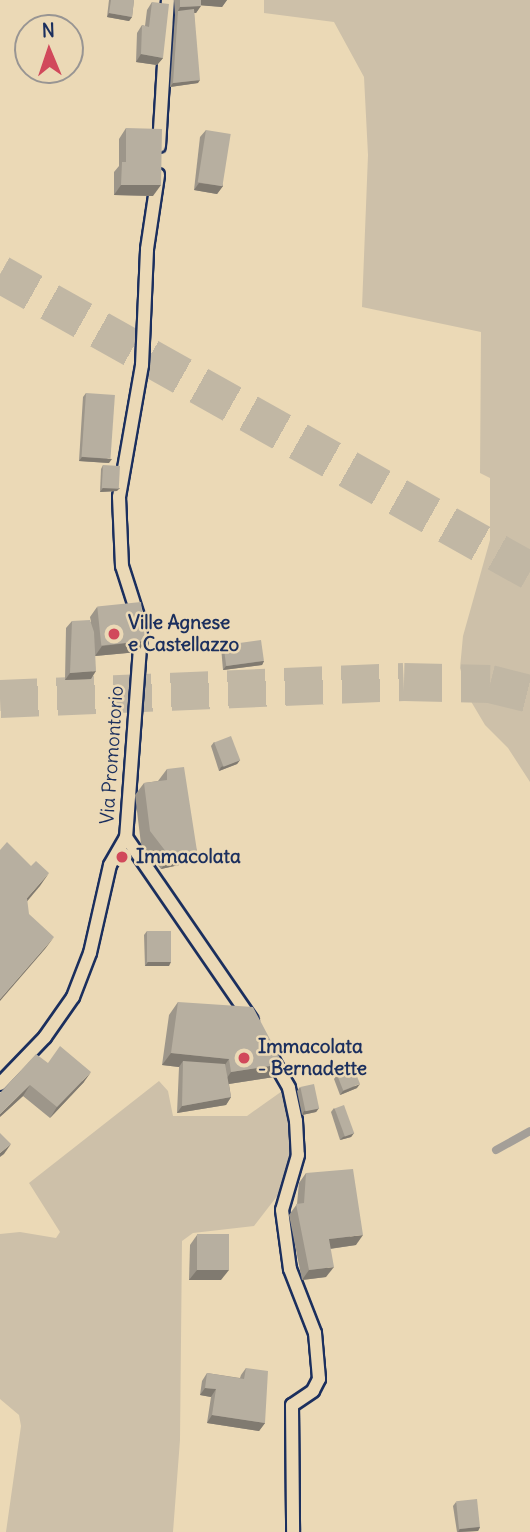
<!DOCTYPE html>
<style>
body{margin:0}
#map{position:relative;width:530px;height:1532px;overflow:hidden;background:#ebd9b6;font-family:Delius,sans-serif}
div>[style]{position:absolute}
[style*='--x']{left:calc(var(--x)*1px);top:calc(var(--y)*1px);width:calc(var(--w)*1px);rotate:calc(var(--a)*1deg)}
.green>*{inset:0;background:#cdc0a9}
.stream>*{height:8px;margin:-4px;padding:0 4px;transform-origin:4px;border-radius:4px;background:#a49f98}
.motorway-tunnel>*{height:38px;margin-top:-19px;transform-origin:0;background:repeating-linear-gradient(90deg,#c1b7a4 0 38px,transparent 0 57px)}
.roads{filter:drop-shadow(2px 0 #1b2f5e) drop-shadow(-2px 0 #1b2f5e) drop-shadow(0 2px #1b2f5e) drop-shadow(0 -2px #1b2f5e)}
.service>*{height:12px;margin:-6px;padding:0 6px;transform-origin:6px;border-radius:6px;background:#ebd9b6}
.wall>*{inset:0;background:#9d968a}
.shaded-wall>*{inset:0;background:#807a70}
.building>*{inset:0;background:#b7afa0;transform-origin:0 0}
.dots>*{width:19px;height:19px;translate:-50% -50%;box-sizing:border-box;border:4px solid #ebd9b6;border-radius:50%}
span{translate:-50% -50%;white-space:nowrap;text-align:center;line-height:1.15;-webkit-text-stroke:5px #ebd9b6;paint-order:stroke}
.poi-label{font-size:19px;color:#1b2f5e;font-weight:700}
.left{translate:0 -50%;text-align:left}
.street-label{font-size:19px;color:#1b2f5e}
.north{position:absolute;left:14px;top:14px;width:70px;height:70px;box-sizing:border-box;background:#ebd9b6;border:2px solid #989593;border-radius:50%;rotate:358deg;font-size:19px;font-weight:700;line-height:28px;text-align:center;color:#1b2f5e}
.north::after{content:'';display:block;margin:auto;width:24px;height:32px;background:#d1495b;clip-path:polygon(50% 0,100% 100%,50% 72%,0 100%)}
</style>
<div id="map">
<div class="green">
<div style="clip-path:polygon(264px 0,530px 0,530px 782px,508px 748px,485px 725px,469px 698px,460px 668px,463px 636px,490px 540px,490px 478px,480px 473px,481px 332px,362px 307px,368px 155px,364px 77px,334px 22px,264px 13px)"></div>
<div style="clip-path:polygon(159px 1081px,168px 1091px,173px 1116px,247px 1116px,285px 1089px,293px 1134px,288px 1182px,254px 1226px,193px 1233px,182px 1241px,180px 1440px,173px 1532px,6px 1532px,21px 1426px,19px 1415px,0 1399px,0 1234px,20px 1232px,56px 1238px,60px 1232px,29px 1183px)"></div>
</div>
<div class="stream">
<div style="--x:496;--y:1150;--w:39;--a:-29"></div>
</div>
<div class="motorway-tunnel">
<div style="--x:0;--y:274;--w:608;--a:29.27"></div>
<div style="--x:0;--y:699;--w:404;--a:-2.4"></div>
<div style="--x:404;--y:682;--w:86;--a:1.3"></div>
<div style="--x:490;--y:684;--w:41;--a:14"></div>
</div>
<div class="roads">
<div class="service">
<div style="--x:159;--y:146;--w:146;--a:-86.5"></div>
<div style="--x:138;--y:616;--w:52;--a:-107.7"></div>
<div style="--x:122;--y:566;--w:69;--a:-92.5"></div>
<div style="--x:119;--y:497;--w:134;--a:-80.1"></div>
<div style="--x:142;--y:365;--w:116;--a:-87.5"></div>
<div style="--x:147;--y:249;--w:75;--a:-81.5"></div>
<div style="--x:141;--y:634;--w:204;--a:94.2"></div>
<div style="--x:126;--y:837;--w:222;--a:55.5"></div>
<div style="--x:272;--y:1058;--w:34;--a:60"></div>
<div style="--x:289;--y:1088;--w:34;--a:78"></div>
<div style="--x:296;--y:1121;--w:34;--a:87"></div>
<div style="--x:298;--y:1155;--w:57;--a:106.2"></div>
<div style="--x:282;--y:1210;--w:60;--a:82.3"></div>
<div style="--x:290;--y:1269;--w:69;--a:68.7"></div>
<div style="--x:315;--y:1333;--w:46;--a:85"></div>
<div style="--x:319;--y:1379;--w:13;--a:117"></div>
<div style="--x:313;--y:1391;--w:25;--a:146"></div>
<div style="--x:292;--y:1405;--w:127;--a:89.5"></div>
<div style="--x:0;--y:1084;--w:65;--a:-46.2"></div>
<div style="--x:45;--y:1037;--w:49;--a:-55"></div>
<div style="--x:73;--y:997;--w:47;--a:-68.9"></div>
<div style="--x:90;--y:953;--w:90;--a:-77.2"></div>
<div style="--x:110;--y:865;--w:32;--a:-60"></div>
</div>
</div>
<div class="wall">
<div style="clip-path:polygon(109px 0,134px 0,132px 17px,129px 21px,107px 17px)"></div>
<div style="clip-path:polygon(174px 0,227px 0,222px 7px,201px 5px,196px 13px,194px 13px,198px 83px,170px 87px,175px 15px)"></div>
<div style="clip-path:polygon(152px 2px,163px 58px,157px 65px,136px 62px,137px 33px,142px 25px,145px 26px,147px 10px)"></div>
<div style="clip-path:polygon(126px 128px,153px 196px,114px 195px,114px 172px,119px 166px,119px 139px)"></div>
<div style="clip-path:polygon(206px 130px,223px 186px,217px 194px,194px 190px,200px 137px)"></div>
<div style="clip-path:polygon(86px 393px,109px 463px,79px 461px,83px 397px)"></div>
<div style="clip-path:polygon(103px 465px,117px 491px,100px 492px,101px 469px)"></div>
<div style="clip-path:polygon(97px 607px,145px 641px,138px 652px,95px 656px,91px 679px,65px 680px,66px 628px,72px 621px,91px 622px,90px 617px)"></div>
<div style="clip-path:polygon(223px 644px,264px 661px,262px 665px,223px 670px,221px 647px)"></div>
<div style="clip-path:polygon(214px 742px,240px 760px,237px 764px,219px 771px,211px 746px)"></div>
<div style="clip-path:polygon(167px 769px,197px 851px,188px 863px,161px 869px,141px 844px,135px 795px,144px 783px,158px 781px)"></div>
<div style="clip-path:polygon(147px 931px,169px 966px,145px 966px,144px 935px)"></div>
<div style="clip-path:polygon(178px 1002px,283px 1064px,274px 1077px,229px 1084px,231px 1097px,226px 1105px,177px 1113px,179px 1067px,162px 1065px,169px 1015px)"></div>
<div style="clip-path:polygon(48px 1063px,84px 1082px,50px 1118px,23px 1096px,0 1117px)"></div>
<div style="clip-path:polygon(337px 1075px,357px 1088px,340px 1095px,334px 1079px)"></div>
<div style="clip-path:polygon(300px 1087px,319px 1108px,316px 1112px,302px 1115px,297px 1091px)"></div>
<div style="clip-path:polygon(334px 1108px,354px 1133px,351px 1137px,340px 1140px,331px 1112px)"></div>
<div style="clip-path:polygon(306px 1173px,356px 1245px,330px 1249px,326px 1277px,302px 1280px,289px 1215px,297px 1204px,299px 1183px)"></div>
<div style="clip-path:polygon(197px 1235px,221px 1280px,189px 1280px,190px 1245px)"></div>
<div style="clip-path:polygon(246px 1368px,265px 1423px,259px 1431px,207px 1423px,211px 1397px,200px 1395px,202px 1381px,207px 1373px,240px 1378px,241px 1375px)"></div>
<div style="clip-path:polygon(456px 1502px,480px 1527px,478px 1531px,457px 1532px,453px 1506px)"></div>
</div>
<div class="shaded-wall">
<div style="clip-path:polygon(199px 0,227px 0,222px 7px,196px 5px)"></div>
<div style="clip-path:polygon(201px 6px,196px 13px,178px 14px,178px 11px,180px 7px)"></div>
<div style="clip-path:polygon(109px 13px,132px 17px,129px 21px,107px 17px)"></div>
<div style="clip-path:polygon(141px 54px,163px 58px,157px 65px,136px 62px)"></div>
<div style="clip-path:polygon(200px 80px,198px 83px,170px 87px,173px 83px)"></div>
<div style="clip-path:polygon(199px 183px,223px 186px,217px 194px,194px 190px)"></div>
<div style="clip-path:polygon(121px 185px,161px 185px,153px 196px,114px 195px)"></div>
<div style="clip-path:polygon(82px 457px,112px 459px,109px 463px,79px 461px)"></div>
<div style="clip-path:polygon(103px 488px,120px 488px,117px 491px,100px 492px)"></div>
<div style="clip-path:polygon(145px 641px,138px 652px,95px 656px,102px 646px)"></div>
<div style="clip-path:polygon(264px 661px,262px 665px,223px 670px,226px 666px)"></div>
<div style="clip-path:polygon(96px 671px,91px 679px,65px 680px,70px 673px)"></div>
<div style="clip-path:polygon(240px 760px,237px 764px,219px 771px,221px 767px)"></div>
<div style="clip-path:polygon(197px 851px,188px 863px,161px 869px,170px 857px)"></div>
<div style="clip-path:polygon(49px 873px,40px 886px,19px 911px,27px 898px)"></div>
<div style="clip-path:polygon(54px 937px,45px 949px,0 1001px,0 999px)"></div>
<div style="clip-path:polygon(148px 962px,171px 962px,169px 966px,145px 966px)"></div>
<div style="clip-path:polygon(171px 1053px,229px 1059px,220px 1072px,183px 1061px,179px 1067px,162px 1065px)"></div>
<div style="clip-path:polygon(283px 1064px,274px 1077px,222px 1085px,231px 1072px)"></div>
<div style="clip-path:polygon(91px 1072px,84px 1082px,50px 1118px,57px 1107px)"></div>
<div style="clip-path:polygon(360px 1084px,357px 1088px,340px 1095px,343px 1091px)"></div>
<div style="clip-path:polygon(30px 1085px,23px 1096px,0 1117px,0 1114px)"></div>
<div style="clip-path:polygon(231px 1097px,226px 1105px,177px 1113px,182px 1106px)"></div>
<div style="clip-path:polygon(319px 1108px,316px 1112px,302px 1115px,304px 1111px)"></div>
<div style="clip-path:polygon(354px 1133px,351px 1137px,340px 1140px,343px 1137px)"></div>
<div style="clip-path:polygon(11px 1144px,4px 1154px,0 1157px,0 1153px)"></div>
<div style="clip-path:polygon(363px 1235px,356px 1245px,321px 1250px,329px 1239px)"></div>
<div style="clip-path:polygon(334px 1267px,326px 1277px,302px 1280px,309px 1270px)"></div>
<div style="clip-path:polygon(197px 1270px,229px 1270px,221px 1280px,189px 1280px)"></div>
<div style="clip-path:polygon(205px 1388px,216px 1389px,211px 1397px,200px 1395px)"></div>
<div style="clip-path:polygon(212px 1415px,265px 1423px,259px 1431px,207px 1423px)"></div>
<div style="clip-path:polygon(480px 1527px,478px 1531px,458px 1532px,460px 1529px)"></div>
</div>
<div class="building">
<div style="clip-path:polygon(111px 0,134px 0,132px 17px,109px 13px)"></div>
<div style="clip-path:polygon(180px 0,201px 0,201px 6px,180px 7px)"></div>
<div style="clip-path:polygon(152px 2px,169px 4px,163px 58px,141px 54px,142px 25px,149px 27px)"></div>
<div style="clip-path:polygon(194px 9px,200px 80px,173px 83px,178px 11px)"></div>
<div style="clip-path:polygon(126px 128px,162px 129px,161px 185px,121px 185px,122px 162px,126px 162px)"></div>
<div style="left:206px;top:130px;width:25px;height:53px;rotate:9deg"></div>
<div style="left:86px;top:393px;width:29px;height:64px;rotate:4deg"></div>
<div style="left:103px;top:465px;width:17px;height:23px;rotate:3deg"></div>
<div style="left:141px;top:602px;width:39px;height:44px;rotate:84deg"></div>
<div style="clip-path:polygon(90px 620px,94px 632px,96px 671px,70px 673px,72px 621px)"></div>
<div style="left:261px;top:640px;width:21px;height:38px;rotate:82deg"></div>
<div style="left:231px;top:736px;width:26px;height:18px;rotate:69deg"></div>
<div style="clip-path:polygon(184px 767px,197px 851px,170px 857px,150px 831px,144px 783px,167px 780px,167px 769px)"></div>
<div style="clip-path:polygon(7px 842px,31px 866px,36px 861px,49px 873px,27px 898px,29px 914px,54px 937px,0 999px,0 850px)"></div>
<div style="left:147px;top:931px;width:24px;height:31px"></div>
<div style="clip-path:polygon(178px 1002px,253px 1007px,283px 1064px,231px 1072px,229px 1059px,171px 1053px)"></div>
<div style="clip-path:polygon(60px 1046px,91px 1072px,57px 1107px,30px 1085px,0 1114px,0 1093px,36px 1054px,48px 1063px)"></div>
<div style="clip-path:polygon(183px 1061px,225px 1064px,231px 1097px,182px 1106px)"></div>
<div style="left:354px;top:1069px;width:16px;height:18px;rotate:68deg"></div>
<div style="left:314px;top:1084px;width:25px;height:14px;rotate:78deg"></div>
<div style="left:344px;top:1105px;width:30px;height:10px;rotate:70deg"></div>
<div style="clip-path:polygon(0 1133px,11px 1144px,0 1153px)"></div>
<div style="clip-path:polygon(353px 1169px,363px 1235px,329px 1239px,334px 1267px,309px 1270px,296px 1204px,304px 1203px,306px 1173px)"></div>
<div style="left:229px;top:1234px;width:36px;height:32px;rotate:90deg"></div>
<div style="clip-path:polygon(246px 1368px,268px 1371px,265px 1423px,212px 1415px,216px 1389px,205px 1388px,207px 1373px,244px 1379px)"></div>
<div style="left:477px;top:1499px;width:28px;height:21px;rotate:84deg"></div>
</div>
<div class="dots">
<div style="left:114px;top:634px;background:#d1495b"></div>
<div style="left:122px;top:857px;background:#d1495b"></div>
<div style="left:244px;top:1058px;background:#d1495b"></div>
</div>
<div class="poi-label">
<span class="left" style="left:128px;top:634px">Ville Agnese<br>e Castellazzo</span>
<span class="left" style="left:136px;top:857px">Immacolata</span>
<span class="left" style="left:258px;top:1058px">Immacolata<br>- Bernadette</span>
</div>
<div class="street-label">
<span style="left:112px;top:755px;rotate:-86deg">Via Promontorio</span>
</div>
<div class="north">N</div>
</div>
